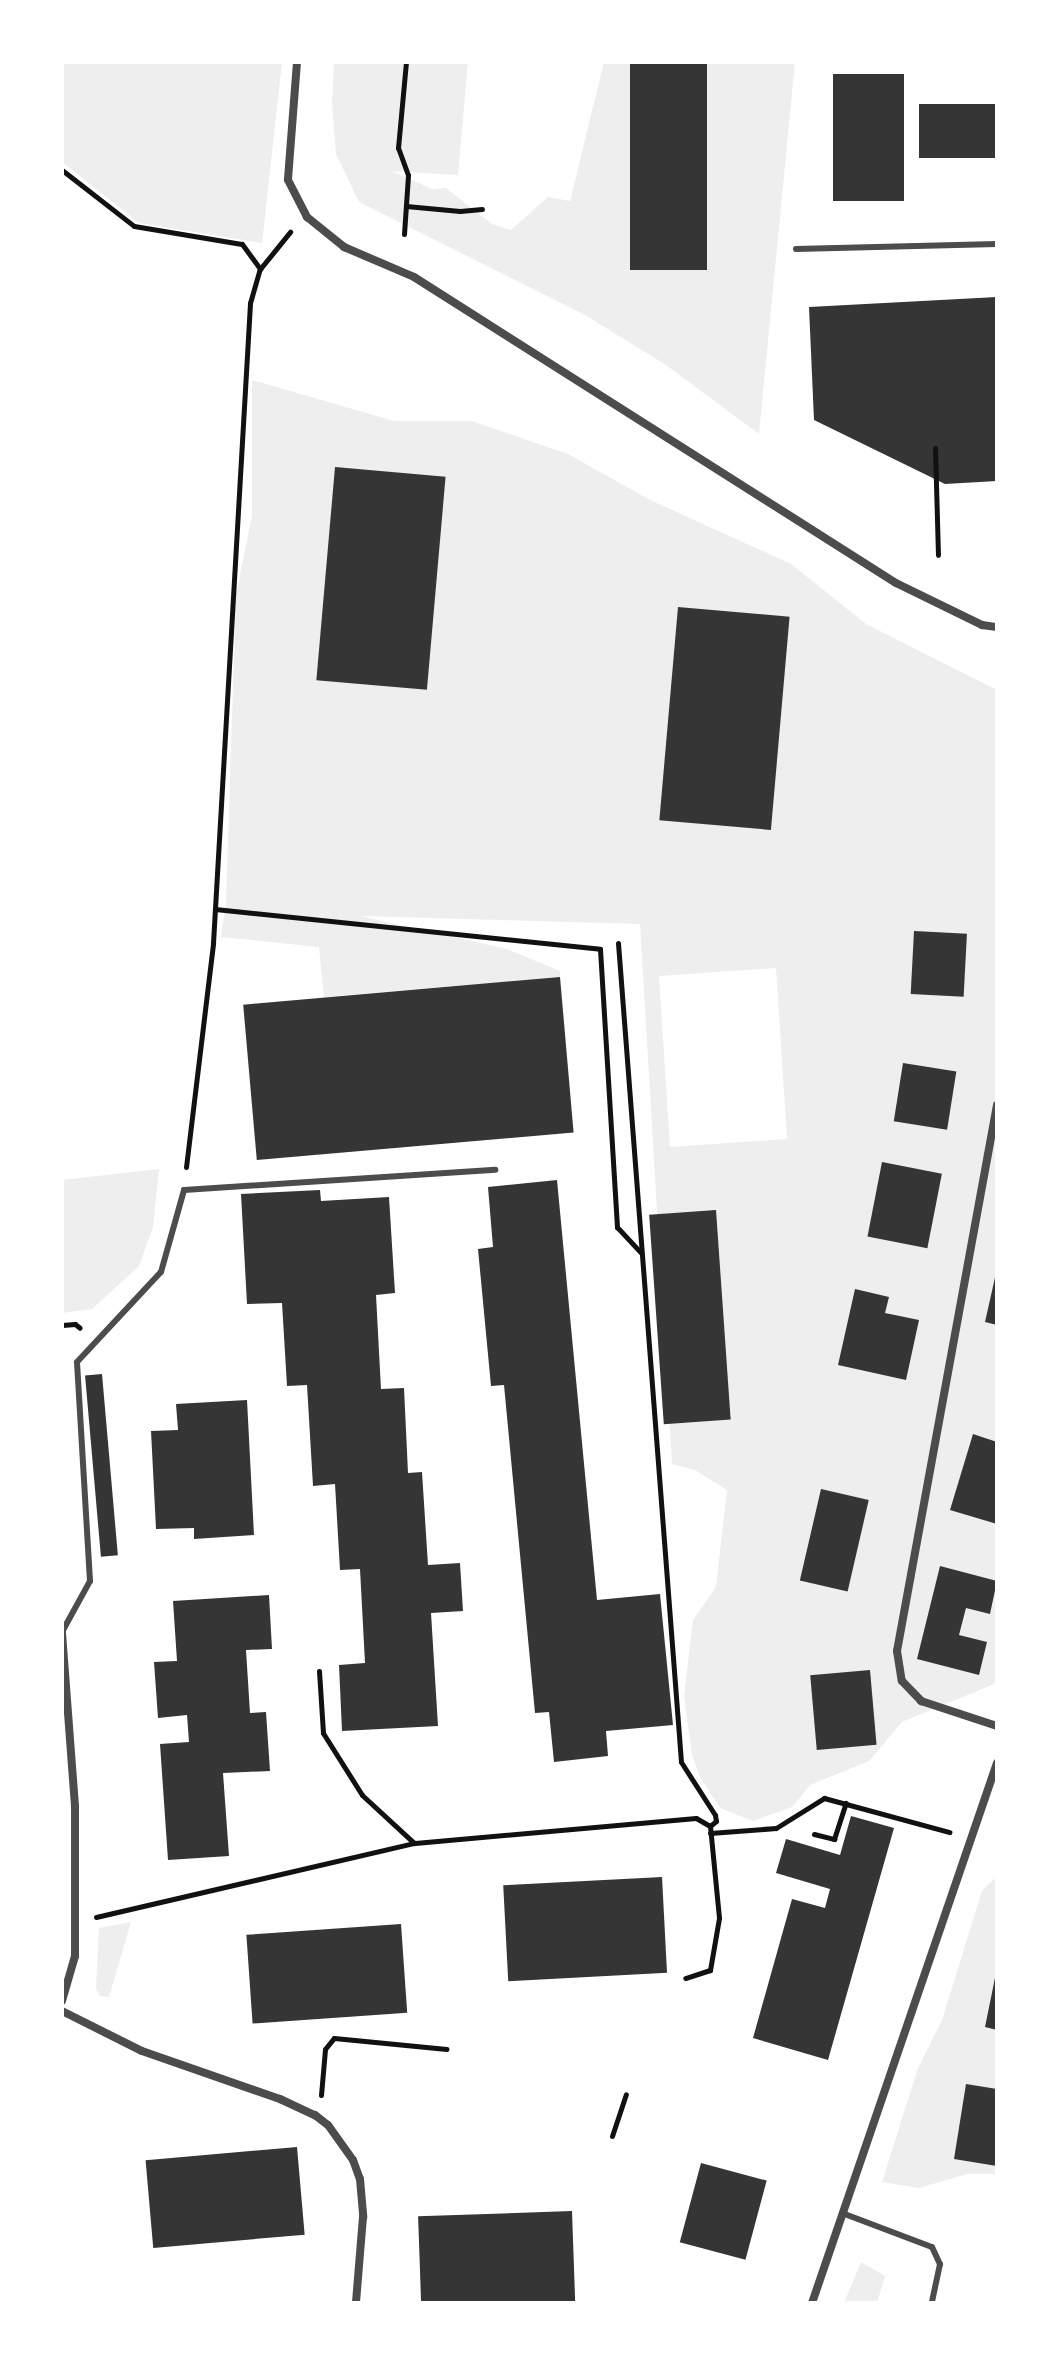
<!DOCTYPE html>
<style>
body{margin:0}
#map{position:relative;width:1059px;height:2365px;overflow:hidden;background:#fff;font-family:"Space Grotesk",sans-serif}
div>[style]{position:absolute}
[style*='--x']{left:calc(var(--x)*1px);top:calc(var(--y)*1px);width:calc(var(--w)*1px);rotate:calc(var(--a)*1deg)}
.green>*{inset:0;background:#eee}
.building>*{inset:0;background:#353535;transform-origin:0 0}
.path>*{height:5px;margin:-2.5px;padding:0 2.5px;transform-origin:2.5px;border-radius:2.5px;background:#111}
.service>*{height:6px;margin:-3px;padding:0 3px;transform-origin:3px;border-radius:3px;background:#4c4c4c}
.minor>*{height:8px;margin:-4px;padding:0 4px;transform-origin:4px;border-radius:4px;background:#4c4c4c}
span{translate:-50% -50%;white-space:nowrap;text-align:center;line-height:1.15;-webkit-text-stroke:8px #fff;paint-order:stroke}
.frame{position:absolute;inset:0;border:64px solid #fff;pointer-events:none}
</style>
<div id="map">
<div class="green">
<div style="clip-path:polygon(62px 62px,282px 62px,262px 243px,139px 223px,62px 162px)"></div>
<div style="clip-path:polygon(334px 62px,468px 62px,458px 175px,392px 171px,432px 189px,446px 188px,492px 224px,511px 230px,548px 197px,570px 201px,604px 62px,795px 62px,759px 434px,666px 365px,585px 315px,359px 202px,336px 154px,332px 103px)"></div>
<div style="clip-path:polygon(evenodd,252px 380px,394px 421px,472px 421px,568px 454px,650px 500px,791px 564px,866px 624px,997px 690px,997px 1676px,994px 1684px,902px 1722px,869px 1761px,810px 1785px,792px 1807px,753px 1821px,720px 1808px,700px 1777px,692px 1755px,684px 1696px,693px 1620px,716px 1587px,727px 1490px,695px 1470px,672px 1464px,640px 924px,360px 916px,507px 949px,560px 971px,560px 977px,324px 997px,319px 947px,221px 937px,226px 901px,236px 594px,252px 516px,252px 380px,776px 968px,787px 1139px,670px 1147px,659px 976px,776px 968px)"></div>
<div style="clip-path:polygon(159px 1169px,153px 1227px,139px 1266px,92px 1309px,62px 1313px,62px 1180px)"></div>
<div style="clip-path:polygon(997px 1876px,997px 2174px,967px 2174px,919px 2188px,882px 2182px,918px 2068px,942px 2020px,982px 1891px)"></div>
<div style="clip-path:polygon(131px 1922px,109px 1997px,100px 1996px,96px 1988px,99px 1928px)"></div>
<div style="clip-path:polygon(861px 2262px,885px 2276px,877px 2303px,844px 2303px)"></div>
</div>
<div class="building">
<div style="left:630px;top:62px;width:77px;height:208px"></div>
<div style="left:833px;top:74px;width:71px;height:127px"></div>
<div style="left:919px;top:104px;width:78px;height:54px"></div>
<div style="clip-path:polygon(997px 297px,997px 481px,945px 484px,814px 420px,809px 307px)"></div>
<div style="left:335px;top:467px;width:111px;height:214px;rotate:5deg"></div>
<div style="left:678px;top:607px;width:112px;height:214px;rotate:5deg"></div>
<div style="left:914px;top:931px;width:53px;height:63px;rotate:3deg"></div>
<div style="left:560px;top:977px;width:156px;height:318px;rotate:85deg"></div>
<div style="left:903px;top:1063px;width:54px;height:59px;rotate:9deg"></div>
<div style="left:882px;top:1162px;width:61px;height:76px;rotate:11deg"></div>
<div style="clip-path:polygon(557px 1180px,597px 1600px,660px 1594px,673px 1725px,606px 1731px,608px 1756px,554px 1762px,549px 1712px,535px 1713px,504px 1385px,491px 1386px,478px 1249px,493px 1247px,488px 1187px)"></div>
<div style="clip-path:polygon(320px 1190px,321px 1201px,389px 1197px,395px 1293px,376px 1295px,381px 1389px,404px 1388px,408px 1473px,422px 1472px,428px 1565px,460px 1563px,463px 1611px,431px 1613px,438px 1726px,342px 1731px,339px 1665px,365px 1663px,360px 1569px,340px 1570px,335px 1484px,313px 1486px,307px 1385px,287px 1386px,282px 1303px,247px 1304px,241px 1194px)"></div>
<div style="left:716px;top:1210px;width:210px;height:67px;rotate:86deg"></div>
<div style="clip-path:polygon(996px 1273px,997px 1273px,997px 1325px,985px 1322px)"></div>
<div style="clip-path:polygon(855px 1289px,889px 1297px,885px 1313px,919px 1320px,906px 1380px,838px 1365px)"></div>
<div style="left:102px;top:1374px;width:182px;height:17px;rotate:85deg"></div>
<div style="clip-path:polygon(247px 1400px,254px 1535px,194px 1539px,194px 1528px,156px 1529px,151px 1431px,178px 1430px,176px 1404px)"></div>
<div style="clip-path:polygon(973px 1434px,997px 1442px,997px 1524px,950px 1510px)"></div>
<div style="left:821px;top:1489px;width:49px;height:94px;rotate:13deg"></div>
<div style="clip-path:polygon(940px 1566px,997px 1581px,990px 1614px,966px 1608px,959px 1635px,987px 1642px,979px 1675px,917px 1659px)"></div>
<div style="clip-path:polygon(269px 1595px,272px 1649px,246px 1650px,250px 1713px,266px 1712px,270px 1771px,223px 1773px,229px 1856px,168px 1860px,160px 1744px,189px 1742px,187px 1715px,158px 1718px,154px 1662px,177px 1661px,173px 1601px)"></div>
<div style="left:870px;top:1670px;width:75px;height:60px;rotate:85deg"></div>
<div style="clip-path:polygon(851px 1816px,894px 1828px,828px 2060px,753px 2038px,792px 1899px,825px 1908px,830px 1889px,776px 1873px,786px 1839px,840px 1855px)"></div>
<div style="left:662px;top:1877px;width:96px;height:159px;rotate:87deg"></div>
<div style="left:401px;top:1924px;width:89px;height:155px;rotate:86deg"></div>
<div style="clip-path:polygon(996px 1973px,997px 1973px,997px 2030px,985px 2027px)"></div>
<div style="clip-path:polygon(966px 2084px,997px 2089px,997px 2166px,954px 2159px)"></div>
<div style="left:297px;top:2147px;width:88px;height:152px;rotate:85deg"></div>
<div style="left:701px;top:2163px;width:68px;height:82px;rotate:15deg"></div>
<div style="left:572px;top:2211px;width:92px;height:154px;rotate:88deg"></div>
</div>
<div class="path">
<div style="--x:62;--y:170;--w:91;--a:37.9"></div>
<div style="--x:134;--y:226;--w:109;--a:9.5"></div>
<div style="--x:242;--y:244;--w:31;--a:54"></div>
<div style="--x:406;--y:206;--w:54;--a:5.3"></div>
<div style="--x:460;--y:211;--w:22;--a:-5"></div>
<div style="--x:404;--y:234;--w:59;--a:-86.1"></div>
<div style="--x:408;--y:175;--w:29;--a:-110"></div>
<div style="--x:398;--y:148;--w:86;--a:-84.7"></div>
<div style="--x:935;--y:448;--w:107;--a:88.4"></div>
<div style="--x:215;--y:909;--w:387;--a:5.9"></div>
<div style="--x:600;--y:949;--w:279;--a:86.5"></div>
<div style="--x:617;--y:1227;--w:35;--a:47"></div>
<div style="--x:618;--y:943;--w:821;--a:85.6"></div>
<div style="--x:681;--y:1762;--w:63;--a:57.3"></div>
<div style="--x:715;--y:1815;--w:6;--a:81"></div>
<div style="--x:716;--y:1821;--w:8;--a:140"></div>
<div style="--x:710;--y:1826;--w:92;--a:84.4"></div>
<div style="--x:719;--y:1918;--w:53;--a:99.8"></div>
<div style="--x:710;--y:1970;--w:26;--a:162"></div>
<div style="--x:186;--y:1167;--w:226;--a:-83.1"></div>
<div style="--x:213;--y:943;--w:641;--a:-86.69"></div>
<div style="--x:250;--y:303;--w:35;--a:-74"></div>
<div style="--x:260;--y:269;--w:48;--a:-51"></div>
<div style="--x:62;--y:1325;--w:13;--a:-4"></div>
<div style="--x:75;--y:1324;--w:6;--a:39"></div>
<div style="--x:319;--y:1671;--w:62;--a:86.3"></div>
<div style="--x:323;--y:1733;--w:73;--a:57.8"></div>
<div style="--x:362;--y:1795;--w:71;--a:42.7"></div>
<div style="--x:710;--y:1833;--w:66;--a:-4.3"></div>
<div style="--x:776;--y:1828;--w:57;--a:-32"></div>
<div style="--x:824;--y:1798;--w:130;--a:15.2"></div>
<div style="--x:814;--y:1834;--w:21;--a:14"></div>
<div style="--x:834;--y:1839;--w:38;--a:-72"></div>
<div style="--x:96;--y:1917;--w:327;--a:-13.1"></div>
<div style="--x:415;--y:1843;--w:282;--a:-5.1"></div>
<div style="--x:696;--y:1818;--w:16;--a:30"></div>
<div style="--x:321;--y:2095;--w:46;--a:-85"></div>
<div style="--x:325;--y:2049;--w:14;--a:-51"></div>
<div style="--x:334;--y:2038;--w:113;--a:5.6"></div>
<div style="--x:612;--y:2136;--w:44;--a:-71.6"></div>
</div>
<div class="service">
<div style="--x:796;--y:249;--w:201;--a:-1.4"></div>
<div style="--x:62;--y:1632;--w:58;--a:-61.2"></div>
<div style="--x:90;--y:1581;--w:219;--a:-93.4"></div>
<div style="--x:77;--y:1362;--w:123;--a:-47"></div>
<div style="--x:161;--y:1272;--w:85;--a:-74.3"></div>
<div style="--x:184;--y:1190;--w:312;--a:-3.7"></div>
<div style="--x:842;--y:2213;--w:96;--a:20.7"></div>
<div style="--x:932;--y:2247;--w:19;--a:65"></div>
<div style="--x:940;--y:2264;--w:40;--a:102"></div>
</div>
<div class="minor">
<div style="--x:297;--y:62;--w:118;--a:94.4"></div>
<div style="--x:288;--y:180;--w:42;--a:62.8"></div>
<div style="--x:307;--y:217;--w:48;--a:39"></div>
<div style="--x:344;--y:247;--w:76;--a:23.2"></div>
<div style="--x:414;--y:277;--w:571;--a:32.41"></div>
<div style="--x:896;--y:583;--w:96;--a:26"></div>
<div style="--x:982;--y:625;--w:15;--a:8"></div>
<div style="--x:997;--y:1105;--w:555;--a:100.38"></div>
<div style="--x:897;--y:1651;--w:30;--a:81"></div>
<div style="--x:902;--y:1681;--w:28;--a:46"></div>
<div style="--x:921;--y:1701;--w:80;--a:18.2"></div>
<div style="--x:62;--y:2001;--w:47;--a:-73.9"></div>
<div style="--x:75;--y:1956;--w:150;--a:-90"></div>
<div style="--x:75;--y:1806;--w:174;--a:-94.3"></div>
<div style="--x:62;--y:2011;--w:89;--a:26.6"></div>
<div style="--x:142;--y:2051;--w:146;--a:19.2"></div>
<div style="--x:280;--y:2099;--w:38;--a:25"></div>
<div style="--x:315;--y:2115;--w:16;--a:38"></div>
<div style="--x:328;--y:2125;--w:43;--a:54.5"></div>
<div style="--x:353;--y:2160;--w:20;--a:70"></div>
<div style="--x:360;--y:2179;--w:38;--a:85"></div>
<div style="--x:363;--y:2217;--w:86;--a:94.7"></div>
<div style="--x:812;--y:2303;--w:571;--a:-71.09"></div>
</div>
<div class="frame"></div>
</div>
